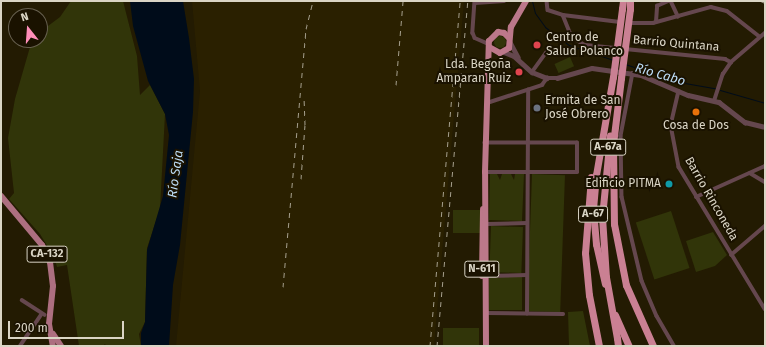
<!DOCTYPE html>
<meta charset="utf-8">
<style>
body{margin:0}
#map{position:relative;width:766px;height:347px;overflow:hidden;background:#231b02;font-family:"Fira Sans",sans-serif}
div>[style]{position:absolute}
[style*='--x']{left:calc(var(--x)*1px);top:calc(var(--y)*1px);width:calc(var(--w)*1px);rotate:calc(var(--a)*1deg)}
.built>*{inset:0;background:#2a2000}
.green>*{inset:0;background:#313509;transform-origin:0 0}
.round{border-radius:50%}
.water>*{inset:0;background:#000c1a}
.stream>*{height:1px;margin:-0.5px;padding:0 0.5px;transform-origin:0.5px;border-radius:0.5px;background:#000c1a}
.minor>*{height:3.5px;margin:-1.75px;padding:0 1.75px;transform-origin:1.75px;border-radius:1.75px;background:#65474e}
.tertiary>*{height:4.5px;margin:-2.25px;padding:0 2.25px;transform-origin:2.25px;border-radius:2.25px;background:#65474e}
.primary>*{height:6px;margin:-3px;padding:0 3px;transform-origin:3px;border-radius:3px;background:#ad6f80}
.trunk>*{height:6px;margin:-3px;padding:0 3px;transform-origin:3px;border-radius:3px;background:#bc788a}
.motorway>*{height:7px;margin:-3.5px;padding:0 3.5px;transform-origin:3.5px;border-radius:3.5px;background:#ca8093}
.rail>*{height:1px;margin-top:-0.5px;transform-origin:0;background:repeating-linear-gradient(90deg,#a59f8d 0 5px,transparent 0 10px)}
.motorway-bridge>*{height:7px;margin:-3.5px;padding:0 3.5px;transform-origin:3.5px;border-radius:3.5px;background:#ca8093}
.dots>*{width:11px;height:11px;translate:-50% -50%;box-sizing:border-box;border:2px solid #1a1200;border-radius:50%}
span{translate:-50% -50%;white-space:nowrap;text-align:center;line-height:1.15;-webkit-text-stroke:4px #1a1200;paint-order:stroke}
.shield-label span{padding:1px 3px;background:#1a1200;border:1px solid;border-radius:3px;-webkit-text-stroke-width:0}
.shield-label{font-size:11px;color:#dad5c5;font-weight:700}
.poi-label{font-size:12px;color:#dad5c5}
.left{translate:0 -50%;text-align:left}
.right{translate:-100% -50%;text-align:right}
.street-label{font-size:12px;color:#dad5c5}
.water-label{font-size:13px;color:#bdddf7;font-style:italic}
.frame{position:absolute;inset:0;border:2px solid #dad5c5;pointer-events:none}
.north{position:absolute;left:8px;top:8px;width:40px;height:40px;box-sizing:border-box;background:#1a1200;border:1px solid #67604f;border-radius:50%;rotate:343deg;font-size:11px;font-weight:700;line-height:16px;text-align:center;color:#dad5c5}
.north::after{content:'';display:block;margin:auto;width:14px;height:18px;background:#ff8eb9;clip-path:polygon(50% 0,100% 100%,50% 72%,0 100%)}
.scale{position:absolute;left:8px;top:321px;width:116px;height:18px;box-sizing:border-box;border:2px solid #dad5c5;border-top:0;padding-left:5px;font-size:12px;line-height:14px;white-space:nowrap;color:#dad5c5;-webkit-text-stroke:3px #1a1200;paint-order:stroke}
</style>
<div id="map">
<div class="built">
<div style="clip-path:polygon(192px 1px,464px 1px,434px 346px,176px 346px,200px 91px)"></div>
</div>
<div class="green">
<div style="clip-path:polygon(71px 1px,123px 1px,137px 56px,140px 95px,150px 85px,165px 114px,160px 209px,147px 248px,145px 322px,139px 334px,141px 346px,106px 346px,105px 344px,103px 346px,79px 346px,67px 265px,57px 267px,54px 257px,40px 234px,9px 199px,14px 193px,8px 138px,15px 99px,32px 40px,40px 40px,40px 32px,60px 17px)"></div>
<div class="round" style="left:494px;top:36px;width:12px;height:12px"></div>
<div style="left:570px;top:57px;width:10px;height:17px;rotate:66deg"></div>
<div style="clip-path:polygon(490px 174px,497px 174px,500px 180px,502px 174px,511px 174px,514px 180px,515px 174px,524px 174px,522px 221px,489px 220px)"></div>
<div style="left:532px;top:174px;width:33px;height:137px;rotate:2deg"></div>
<div style="left:453px;top:210px;width:27px;height:23px"></div>
<div style="left:671px;top:211px;width:60px;height:37px;rotate:72deg"></div>
<div style="left:491px;top:226px;width:32px;height:46px;rotate:2deg"></div>
<div style="clip-path:polygon(713px 232px,727px 255px,715px 266px,696px 272px,686px 241px)"></div>
<div style="left:489px;top:277px;width:33px;height:33px"></div>
<div style="clip-path:polygon(583px 311px,590px 346px,569px 346px,568px 312px)"></div>
<div style="left:443px;top:328px;width:36px;height:18px"></div>
</div>
<div class="water">
<div style="clip-path:polygon(130px 1px,183px 1px,189px 38px,194px 79px,193px 112px,180px 245px,173px 285px,169px 346px,141px 346px,141px 333px,145px 322px,147px 250px,163px 196px,169px 135px,165px 114px,148px 81px,133px 26px)"></div>
</div>
<div class="stream">
<div style="--x:532;--y:1;--w:12;--a:76"></div>
<div style="--x:535;--y:13;--w:17;--a:54"></div>
<div style="--x:545;--y:27;--w:30;--a:37"></div>
<div style="--x:569;--y:45;--w:46;--a:18.8"></div>
<div style="--x:625;--y:64;--w:57;--a:18.4"></div>
<div style="--x:679;--y:82;--w:39;--a:10"></div>
<div style="--x:720;--y:90;--w:47;--a:16.1"></div>
</div>
<div class="minor">
<div style="--x:475;--y:1;--w:32;--a:94"></div>
<div style="--x:473;--y:33;--w:5;--a:68"></div>
<div style="--x:475;--y:38;--w:15;--a:23"></div>
<div style="--x:547;--y:1;--w:9;--a:84"></div>
<div style="--x:548;--y:10;--w:16;--a:18"></div>
<div style="--x:563;--y:15;--w:57;--a:7"></div>
<div style="--x:671;--y:1;--w:17;--a:65"></div>
<div style="--x:475;--y:3;--w:29;--a:-4"></div>
<div style="--x:563;--y:15;--w:24;--a:68"></div>
<div style="--x:572;--y:37;--w:15;--a:32"></div>
<div style="--x:585;--y:45;--w:141;--a:5.7"></div>
<div style="--x:725;--y:59;--w:7;--a:27"></div>
<div style="--x:656;--y:22;--w:16;--a:-86"></div>
<div style="--x:657;--y:6;--w:12;--a:-24"></div>
<div style="--x:628;--y:23;--w:25;--a:0"></div>
<div style="--x:653;--y:23;--w:60;--a:-15.4"></div>
<div style="--x:711;--y:7;--w:16;--a:14"></div>
<div style="--x:727;--y:11;--w:41;--a:38"></div>
<div style="--x:532;--y:72;--w:31;--a:-54"></div>
<div style="--x:633;--y:73;--w:64;--a:100.8"></div>
<div style="--x:621;--y:136;--w:61;--a:89.1"></div>
<div style="--x:622;--y:197;--w:86;--a:76.6"></div>
<div style="--x:642;--y:281;--w:38;--a:67"></div>
<div style="--x:657;--y:316;--w:34;--a:60"></div>
<div style="--x:679;--y:91;--w:35;--a:103"></div>
<div style="--x:671;--y:125;--w:43;--a:79.2"></div>
<div style="--x:679;--y:167;--w:166;--a:58.8"></div>
<div style="--x:714;--y:101;--w:28;--a:-72"></div>
<div style="--x:723;--y:74;--w:14;--a:-56"></div>
<div style="--x:731;--y:62;--w:45;--a:-40.5"></div>
<div style="--x:487;--y:103;--w:58;--a:-18.1"></div>
<div style="--x:542;--y:85;--w:9;--a:-54"></div>
<div style="--x:485;--y:172;--w:92;--a:0"></div>
<div style="--x:577;--y:172;--w:29;--a:-90"></div>
<div style="--x:577;--y:143;--w:92;--a:180"></div>
<div style="--x:750;--y:173;--w:17;--a:31"></div>
<div style="--x:696;--y:197;--w:76;--a:-24.2"></div>
<div style="--x:487;--y:224;--w:40;--a:-1.4"></div>
<div style="--x:731;--y:255;--w:45;--a:-40.5"></div>
<div style="--x:487;--y:276;--w:40;--a:-1.4"></div>
<div style="--x:22;--y:300;--w:27;--a:33"></div>
<div style="--x:486;--y:313;--w:77;--a:0.7"></div>
<div style="--x:527;--y:314;--w:224;--a:-89.7"></div>
<div style="--x:20;--y:346;--w:37;--a:-56"></div>
</div>
<div class="tertiary">
<div style="--x:510;--y:42;--w:17;--a:62"></div>
<div style="--x:504;--y:52;--w:11;--a:22"></div>
<div style="--x:514;--y:56;--w:24;--a:42"></div>
<div style="--x:532;--y:72;--w:16;--a:22"></div>
<div style="--x:547;--y:78;--w:10;--a:0"></div>
<div style="--x:557;--y:78;--w:36;--a:-16"></div>
<div style="--x:592;--y:68;--w:49;--a:8.1"></div>
<div style="--x:641;--y:75;--w:51;--a:23.1"></div>
<div style="--x:688;--y:95;--w:32;--a:13"></div>
<div style="--x:719;--y:102;--w:33;--a:38"></div>
<div style="--x:745;--y:122;--w:21;--a:14"></div>
</div>
<div class="primary">
<div style="--x:1;--y:196;--w:64;--a:50.1"></div>
<div style="--x:42;--y:245;--w:19;--a:65"></div>
<div style="--x:50;--y:262;--w:24;--a:83"></div>
<div style="--x:53;--y:286;--w:38;--a:96"></div>
<div style="--x:49;--y:324;--w:22;--a:80"></div>
<div style="--x:53;--y:334;--w:14;--a:56"></div>
</div>
<div class="trunk">
<div style="--x:491;--y:48;--w:10;--a:29"></div>
<div style="--x:500;--y:53;--w:10;--a:-29"></div>
<div style="--x:509;--y:48;--w:21;--a:-85"></div>
<div style="--x:511;--y:27;--w:30;--a:-60"></div>
<div style="--x:482;--y:276;--w:67;--a:-89.1"></div>
<div style="--x:486;--y:346;--w:174;--a:-90.3"></div>
<div style="--x:485;--y:172;--w:131;--a:-88.3"></div>
<div style="--x:489;--y:41;--w:13;--a:-45"></div>
<div style="--x:498;--y:32;--w:6;--a:9"></div>
<div style="--x:504;--y:33;--w:7;--a:45"></div>
</div>
<div class="motorway">
<div style="--x:622;--y:9;--w:8;--a:-83"></div>
<div style="--x:630;--y:9;--w:8;--a:-90"></div>
<div style="--x:621;--y:78;--w:66;--a:96.9"></div>
<div style="--x:613;--y:144;--w:80;--a:89.3"></div>
<div style="--x:614;--y:224;--w:62;--a:78.9"></div>
<div style="--x:626;--y:285;--w:67;--a:66.1"></div>
<div style="--x:591;--y:177;--w:76;--a:94.5"></div>
<div style="--x:585;--y:253;--w:42;--a:84.6"></div>
<div style="--x:589;--y:295;--w:52;--a:78.9"></div>
<div style="--x:602;--y:217;--w:82;--a:-84.4"></div>
<div style="--x:605;--y:284;--w:41;--a:-102.7"></div>
<div style="--x:596;--y:244;--w:35;--a:-95"></div>
<div style="--x:593;--y:209;--w:34;--a:-85"></div>
<div style="--x:596;--y:175;--w:99;--a:-80.2"></div>
<div style="--x:615;--y:315;--w:34;--a:66"></div>
<div style="--x:617;--y:338;--w:8;--a:83"></div>
</div>
<div class="rail">
<div style="--x:761;--y:1;--w:4;--a:27"></div>
<div style="--x:396;--y:85;--w:84;--a:-85.2"></div>
<div style="--x:301;--y:179;--w:54;--a:-85.8"></div>
<div style="--x:305;--y:125;--w:26;--a:-92"></div>
<div style="--x:283;--y:287;--w:259;--a:-84.9"></div>
<div style="--x:306;--y:29;--w:29;--a:-76"></div>
<div style="--x:430;--y:346;--w:346;--a:-85"></div>
<div style="--x:437;--y:346;--w:346;--a:-84.9"></div>
</div>
<div class="motorway-bridge">
<div style="--x:613;--y:77;--w:69;--a:-82.5"></div>
<div style="--x:621;--y:78;--w:70;--a:-82.6"></div>
<div style="--x:602;--y:217;--w:60;--a:86.2"></div>
<div style="--x:606;--y:277;--w:62;--a:79.8"></div>
</div>
<div class="dots">
<div style="left:537px;top:45px;background:#e0444e"></div>
<div style="left:519px;top:72px;background:#e0444e"></div>
<div style="left:537px;top:108px;background:#6b7280"></div>
<div style="left:696px;top:112px;background:#e8710a"></div>
<div style="left:669px;top:184px;background:#0f9aa8"></div>
</div>
<div class="shield-label">
<span style="left:608px;top:147px">A-67a</span>
<span style="left:593px;top:214px">A-67</span>
<span style="left:47px;top:254px">CA-132</span>
<span style="left:482px;top:269px">N-611</span>
</div>
<div class="poi-label">
<span class="left" style="left:546px;top:45px">Centro de<br>Salud Polanco</span>
<span class="right" style="left:511px;top:72px">Lda. Begoña<br>Amparan Ruiz</span>
<span class="left" style="left:545px;top:108px">Ermita de San<br>José Obrero</span>
<span style="left:696px;top:126px">Cosa de Dos</span>
<span class="right" style="left:661px;top:184px">Edificio PITMA</span>
</div>
<div class="street-label">
<span style="left:676px;top:44px;rotate:5deg">Barrio Quintana</span>
<span style="left:711px;top:199px;rotate:60deg">Barrio Rinconeda</span>
</div>
<div class="water-label">
<span style="left:660px;top:75px;rotate:16deg">Río Cabo</span>
<span style="left:176px;top:174px;rotate:-82deg">Río Saja</span>
</div>
<div class="frame"></div>
<div class="north">N</div>
<div class="scale">200 m</div>
</div>
